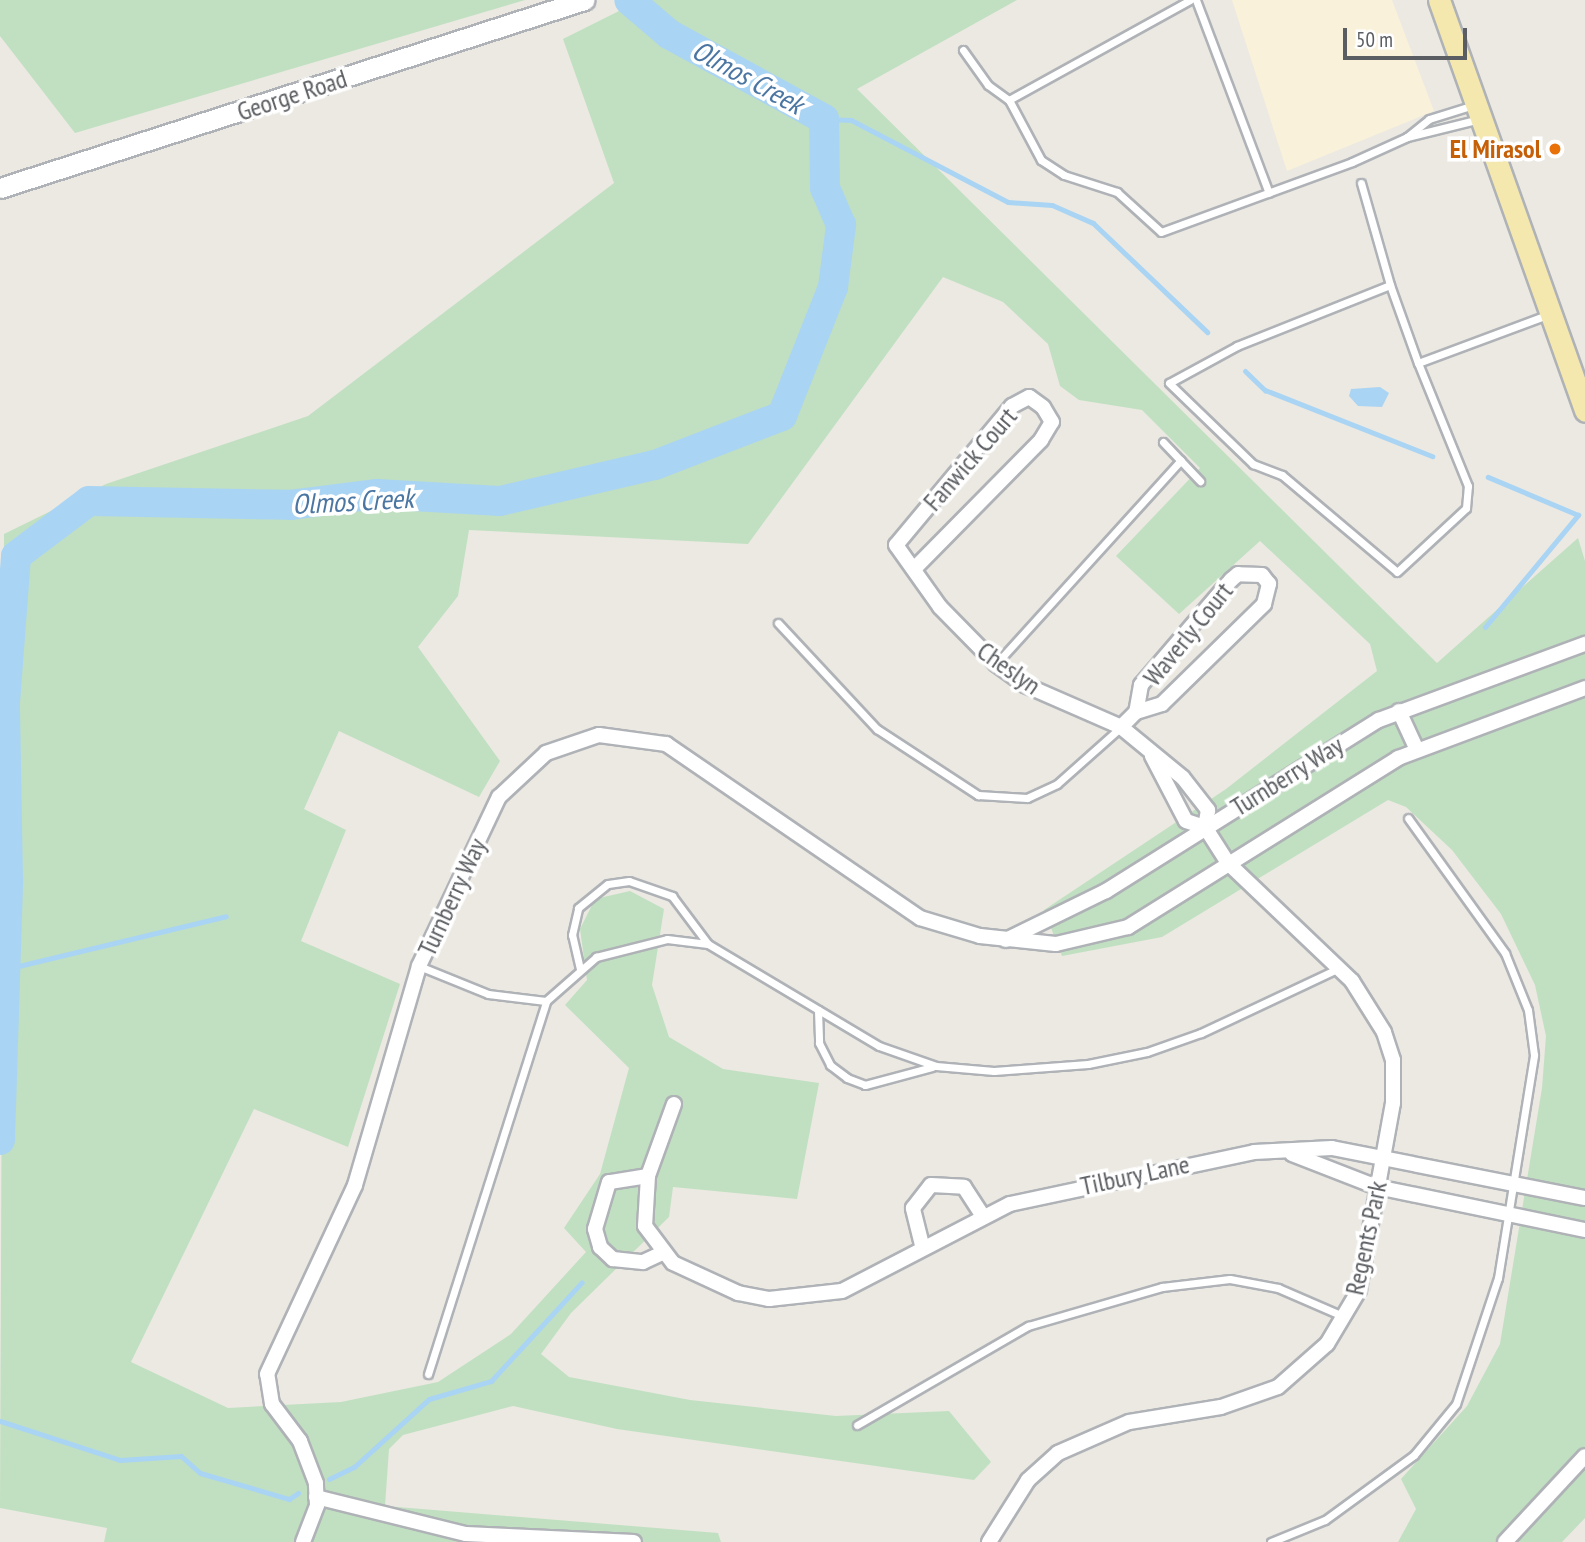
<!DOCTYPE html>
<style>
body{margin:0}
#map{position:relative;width:1585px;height:1542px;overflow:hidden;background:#ebe9e2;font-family:"PT Sans Narrow",sans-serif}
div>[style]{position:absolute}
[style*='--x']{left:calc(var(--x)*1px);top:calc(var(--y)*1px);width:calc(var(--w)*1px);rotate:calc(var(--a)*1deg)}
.commercial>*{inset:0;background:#f9f1d9}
.green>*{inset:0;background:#c1e0c1}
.water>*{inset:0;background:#aad4f3}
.stream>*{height:5px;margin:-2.5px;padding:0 2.5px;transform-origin:2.5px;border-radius:2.5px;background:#aad4f3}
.river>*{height:30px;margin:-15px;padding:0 15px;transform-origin:15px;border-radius:15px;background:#aad4f3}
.roads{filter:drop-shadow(2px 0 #afb2b6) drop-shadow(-2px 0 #afb2b6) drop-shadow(0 2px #afb2b6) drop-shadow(0 -2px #afb2b6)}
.lane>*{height:7px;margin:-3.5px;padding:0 3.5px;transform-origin:3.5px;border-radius:3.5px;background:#fff}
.street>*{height:14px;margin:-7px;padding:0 7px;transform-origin:7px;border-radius:7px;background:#fff}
.secondary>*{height:19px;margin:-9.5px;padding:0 9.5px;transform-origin:9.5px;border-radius:9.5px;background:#fff}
.primary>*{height:21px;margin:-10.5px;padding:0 10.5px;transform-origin:10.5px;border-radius:10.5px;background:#f4e8ae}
.dots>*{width:19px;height:19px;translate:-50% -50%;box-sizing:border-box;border:4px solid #fff;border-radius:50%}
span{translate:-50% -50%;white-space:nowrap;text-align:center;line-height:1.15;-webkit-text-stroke:7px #fff;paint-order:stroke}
.street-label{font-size:26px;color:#5a5d61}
.food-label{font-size:26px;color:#c56008;font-weight:700}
.right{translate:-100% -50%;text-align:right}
.water-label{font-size:28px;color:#4b76a2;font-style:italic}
.scale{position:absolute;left:1343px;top:28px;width:124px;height:32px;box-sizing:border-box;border:4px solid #5a5d61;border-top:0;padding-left:9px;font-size:21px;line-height:24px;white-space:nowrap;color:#5a5d61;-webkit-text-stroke:5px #fff;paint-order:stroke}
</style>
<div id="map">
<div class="commercial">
<div style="clip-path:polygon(1232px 0,1392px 0,1434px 111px,1287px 171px)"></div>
</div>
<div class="green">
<div style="clip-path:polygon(0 0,525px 0,75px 133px,0 36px)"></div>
<div style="clip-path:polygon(641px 0,1017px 0,857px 89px,1437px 663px,1578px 538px,1585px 561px,1585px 1518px,1562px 1542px,1398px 1542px,1416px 1509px,1401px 1479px,1467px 1406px,1500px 1344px,1542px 1088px,1546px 1036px,1535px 985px,1501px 914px,1452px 850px,1406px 807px,1388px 800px,1162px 937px,1062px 956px,1044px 910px,1226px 789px,1377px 671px,1370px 644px,1260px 541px,1179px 614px,1116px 556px,1200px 468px,1142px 410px,1079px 400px,1060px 386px,1048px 344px,1003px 302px,943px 277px,748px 544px,469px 530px,458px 596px,418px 647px,500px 761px,479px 797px,339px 731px,304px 809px,346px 830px,301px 941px,400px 984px,348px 1147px,254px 1109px,131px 1362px,228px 1408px,341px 1402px,438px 1382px,511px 1334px,586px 1252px,564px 1228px,600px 1174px,629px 1068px,565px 1005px,587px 980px,580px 929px,595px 899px,630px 891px,664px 909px,652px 985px,669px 1037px,723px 1069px,819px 1083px,797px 1199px,673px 1187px,669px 1217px,571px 1313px,541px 1354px,569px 1377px,690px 1400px,836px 1416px,949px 1411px,991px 1462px,974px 1480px,617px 1429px,513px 1406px,403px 1435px,389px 1449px,385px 1506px,718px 1533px,721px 1542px,104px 1542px,107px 1528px,0 1508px,4px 534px,106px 484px,308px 416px,614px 183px,563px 39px)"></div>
</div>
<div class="water">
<div style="clip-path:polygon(1380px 387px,1389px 393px,1382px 407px,1358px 406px,1349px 396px,1351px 389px)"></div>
</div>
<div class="stream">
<div style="--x:824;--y:119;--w:27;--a:2"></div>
<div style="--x:851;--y:120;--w:177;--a:27.6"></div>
<div style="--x:1008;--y:202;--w:44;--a:3.9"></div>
<div style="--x:1052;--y:205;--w:45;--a:23.7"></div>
<div style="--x:1093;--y:223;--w:158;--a:43.7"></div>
<div style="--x:1245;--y:371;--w:28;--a:44"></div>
<div style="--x:1265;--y:390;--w:180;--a:21.6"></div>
<div style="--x:1485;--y:627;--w:146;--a:-50.3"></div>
<div style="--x:1578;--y:515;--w:98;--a:-157.1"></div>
<div style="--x:6;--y:969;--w:226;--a:-13.5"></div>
<div style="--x:0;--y:1421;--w:126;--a:18"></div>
<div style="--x:120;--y:1460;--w:61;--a:-3.8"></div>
<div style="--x:181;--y:1456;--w:25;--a:42"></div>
<div style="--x:200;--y:1473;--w:93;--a:16.3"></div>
<div style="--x:289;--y:1499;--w:11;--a:-34"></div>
<div style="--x:329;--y:1479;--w:28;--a:-26"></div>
<div style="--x:354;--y:1467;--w:101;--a:-42.2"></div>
<div style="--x:429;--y:1399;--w:65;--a:-16.2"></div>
<div style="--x:491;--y:1381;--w:134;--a:-47.4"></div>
</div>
<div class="river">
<div style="--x:0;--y:1140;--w:260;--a:-88.2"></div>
<div style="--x:8;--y:880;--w:177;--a:-91"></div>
<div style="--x:5;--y:703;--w:147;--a:-85.7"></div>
<div style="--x:16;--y:556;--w:91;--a:-37"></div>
<div style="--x:89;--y:501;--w:201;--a:1.1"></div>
<div style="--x:290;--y:505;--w:88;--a:-7.2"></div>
<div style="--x:377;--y:494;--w:123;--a:3.3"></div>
<div style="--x:500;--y:501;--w:159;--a:-13.1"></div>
<div style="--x:655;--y:465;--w:136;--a:-21.1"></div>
<div style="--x:782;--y:416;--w:139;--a:-68.4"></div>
<div style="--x:833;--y:287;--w:63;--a:-82.6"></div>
<div style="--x:841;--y:225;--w:40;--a:-113.4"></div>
<div style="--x:825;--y:188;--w:69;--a:-90.8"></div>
<div style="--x:824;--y:119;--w:177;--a:-151.3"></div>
<div style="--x:669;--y:34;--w:52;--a:-139.6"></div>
</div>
<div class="roads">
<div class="lane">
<div style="--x:1190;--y:0;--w:207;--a:151.1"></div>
<div style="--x:1009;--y:100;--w:68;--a:61.9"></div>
<div style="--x:1041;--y:160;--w:27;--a:33"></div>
<div style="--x:1064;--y:175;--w:56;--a:17.8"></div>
<div style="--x:1117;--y:192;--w:59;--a:42.3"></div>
<div style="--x:1161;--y:232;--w:203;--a:-20.1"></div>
<div style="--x:1352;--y:162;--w:60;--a:-24.4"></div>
<div style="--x:1407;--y:137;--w:28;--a:-39"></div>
<div style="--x:1429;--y:119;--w:47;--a:-17.3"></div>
<div style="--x:1196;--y:0;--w:206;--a:69.3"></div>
<div style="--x:963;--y:50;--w:43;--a:54.5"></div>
<div style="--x:988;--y:85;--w:26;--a:36"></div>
<div style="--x:1407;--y:137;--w:75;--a:-13.9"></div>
<div style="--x:1361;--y:183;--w:106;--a:74.1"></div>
<div style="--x:1390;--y:285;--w:165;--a:158.3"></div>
<div style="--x:1237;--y:346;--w:77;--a:151.4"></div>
<div style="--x:1169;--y:383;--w:117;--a:44"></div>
<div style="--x:1253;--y:464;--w:31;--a:21"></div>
<div style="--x:1282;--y:475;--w:150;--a:40.1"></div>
<div style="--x:1397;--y:572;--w:94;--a:-42.8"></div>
<div style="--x:1466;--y:508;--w:22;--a:-85"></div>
<div style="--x:1468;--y:486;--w:133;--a:-112.1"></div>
<div style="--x:1418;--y:363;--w:138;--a:-20.4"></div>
<div style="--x:1390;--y:285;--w:83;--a:70.3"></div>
<div style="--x:1163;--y:442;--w:54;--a:46.5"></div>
<div style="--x:778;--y:623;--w:145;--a:47"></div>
<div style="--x:877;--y:729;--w:121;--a:33.2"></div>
<div style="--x:978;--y:795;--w:49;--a:3.5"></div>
<div style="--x:1027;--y:798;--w:33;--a:-25"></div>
<div style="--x:1057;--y:784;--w:86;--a:-41.7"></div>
<div style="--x:996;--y:664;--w:275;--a:-47.8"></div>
<div style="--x:419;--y:966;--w:74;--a:22.1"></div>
<div style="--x:488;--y:994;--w:58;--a:6.9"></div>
<div style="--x:580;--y:969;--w:35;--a:-103"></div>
<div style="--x:572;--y:935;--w:28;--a:-77"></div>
<div style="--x:578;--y:908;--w:38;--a:-39"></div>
<div style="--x:608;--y:884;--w:21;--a:-8"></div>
<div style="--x:629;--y:881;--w:46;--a:19.2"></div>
<div style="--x:672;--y:896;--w:60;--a:53.1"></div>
<div style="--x:818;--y:1010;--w:33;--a:88"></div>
<div style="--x:819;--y:1043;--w:25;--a:63"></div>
<div style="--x:830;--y:1065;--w:21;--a:37"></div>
<div style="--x:847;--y:1078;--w:19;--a:21"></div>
<div style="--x:865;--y:1085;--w:69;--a:-15"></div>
<div style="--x:428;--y:1374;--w:391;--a:-72.4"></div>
<div style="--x:546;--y:1001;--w:67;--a:-41.3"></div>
<div style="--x:596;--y:957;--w:73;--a:-14.2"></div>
<div style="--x:667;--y:939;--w:41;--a:7"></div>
<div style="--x:708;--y:944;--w:199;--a:30.8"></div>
<div style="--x:879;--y:1046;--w:60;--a:19.3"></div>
<div style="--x:936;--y:1066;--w:58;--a:4.9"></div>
<div style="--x:994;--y:1071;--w:94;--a:-4.3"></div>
<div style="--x:1088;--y:1064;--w:60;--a:-11.5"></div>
<div style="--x:1147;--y:1052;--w:57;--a:-19.4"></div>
<div style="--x:1201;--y:1033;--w:153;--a:-25.2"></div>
<div style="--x:857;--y:1425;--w:198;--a:-30.1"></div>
<div style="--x:1028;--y:1326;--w:140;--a:-16.2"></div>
<div style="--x:1162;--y:1287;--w:68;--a:-6.7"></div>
<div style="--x:1230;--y:1279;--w:49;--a:10.6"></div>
<div style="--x:1278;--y:1288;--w:73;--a:23.4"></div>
<div style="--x:1271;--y:1542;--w:58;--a:-22.2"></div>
<div style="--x:1325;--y:1520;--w:110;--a:-36.1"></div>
<div style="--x:1414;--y:1455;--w:66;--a:-50.5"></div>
<div style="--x:1456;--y:1404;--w:133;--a:-71.6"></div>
<div style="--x:1498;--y:1278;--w:226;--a:-80.8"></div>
<div style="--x:1534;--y:1055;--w:45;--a:-97.6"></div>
<div style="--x:1528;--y:1010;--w:61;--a:-112"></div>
<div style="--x:1505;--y:953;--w:166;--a:-125.7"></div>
</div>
<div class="street">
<div style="--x:914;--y:569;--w:181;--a:-45.4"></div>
<div style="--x:1041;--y:440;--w:21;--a:-59"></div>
<div style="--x:1052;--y:422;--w:17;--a:-121"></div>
<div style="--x:1043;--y:407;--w:17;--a:-144"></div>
<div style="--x:1029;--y:397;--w:19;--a:152"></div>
<div style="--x:1012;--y:406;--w:181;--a:129.8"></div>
<div style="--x:896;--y:545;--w:76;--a:54.6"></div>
<div style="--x:940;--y:607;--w:80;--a:45.5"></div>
<div style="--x:996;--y:664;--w:36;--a:36"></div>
<div style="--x:1025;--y:685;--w:105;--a:23.6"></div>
<div style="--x:1121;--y:727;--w:80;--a:39.4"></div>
<div style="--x:1183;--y:778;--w:41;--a:52"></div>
<div style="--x:1208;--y:810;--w:17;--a:100"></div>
<div style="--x:1399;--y:711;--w:43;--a:65.2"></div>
<div style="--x:1121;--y:727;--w:21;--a:-45"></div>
<div style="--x:1136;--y:712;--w:27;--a:-17"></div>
<div style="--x:1162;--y:704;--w:143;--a:-44.4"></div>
<div style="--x:1264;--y:604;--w:21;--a:-76"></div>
<div style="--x:1269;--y:584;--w:11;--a:-128"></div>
<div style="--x:1262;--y:575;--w:24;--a:-178"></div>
<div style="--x:1238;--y:574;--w:9;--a:139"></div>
<div style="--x:1231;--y:580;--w:138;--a:130.6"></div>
<div style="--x:1141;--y:685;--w:27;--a:100"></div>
<div style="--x:1152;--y:756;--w:73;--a:62.4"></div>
<div style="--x:1186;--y:821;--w:20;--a:18"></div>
<div style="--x:1006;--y:940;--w:111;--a:-26.1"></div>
<div style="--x:1106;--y:891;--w:322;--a:-32.1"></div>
<div style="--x:1379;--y:720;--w:220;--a:-20.3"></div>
<div style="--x:674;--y:1104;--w:77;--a:109.9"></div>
<div style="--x:648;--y:1176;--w:50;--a:93.4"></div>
<div style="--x:645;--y:1226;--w:46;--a:52.9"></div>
<div style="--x:673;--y:1263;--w:72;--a:24.8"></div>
<div style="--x:738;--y:1293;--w:32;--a:11"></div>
<div style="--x:769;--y:1299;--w:73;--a:-6.3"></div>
<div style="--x:842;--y:1291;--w:189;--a:-27.4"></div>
<div style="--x:1010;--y:1204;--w:249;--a:-12"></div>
<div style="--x:1254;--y:1152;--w:78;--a:-2.9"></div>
<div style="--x:1332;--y:1148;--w:258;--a:11.2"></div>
<div style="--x:1292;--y:1154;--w:91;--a:21.2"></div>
<div style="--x:1377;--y:1187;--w:212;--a:11.7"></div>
<div style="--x:648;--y:1176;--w:39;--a:171"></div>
<div style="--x:609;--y:1182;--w:49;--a:106.6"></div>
<div style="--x:595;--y:1229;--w:19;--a:74"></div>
<div style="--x:600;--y:1247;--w:18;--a:43"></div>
<div style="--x:613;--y:1259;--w:30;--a:6"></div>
<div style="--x:643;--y:1262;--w:19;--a:-25"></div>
<div style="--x:922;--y:1245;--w:38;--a:-104"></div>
<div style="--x:913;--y:1208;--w:29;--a:-52"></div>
<div style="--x:931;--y:1185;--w:33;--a:3"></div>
<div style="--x:964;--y:1187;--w:35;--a:57"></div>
<div style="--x:316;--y:1497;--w:154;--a:13.9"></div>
<div style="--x:466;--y:1534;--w:168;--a:2.7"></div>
<div style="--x:303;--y:1542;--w:40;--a:-69"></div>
<div style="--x:317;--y:1505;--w:22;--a:-93"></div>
<div style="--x:316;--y:1483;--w:45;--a:-110.9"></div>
<div style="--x:300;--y:1441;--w:46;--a:-127.1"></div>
<div style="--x:272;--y:1404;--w:30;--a:-99"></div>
<div style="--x:267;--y:1374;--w:208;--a:-65"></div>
<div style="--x:355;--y:1185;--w:228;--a:-73.7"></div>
<div style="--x:419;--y:966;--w:187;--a:-64.7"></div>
<div style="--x:499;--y:797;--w:64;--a:-43.1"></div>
<div style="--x:546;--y:753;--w:56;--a:-18.8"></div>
<div style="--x:599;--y:735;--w:68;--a:7.7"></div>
<div style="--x:666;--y:744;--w:308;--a:34.4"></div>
<div style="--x:920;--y:918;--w:63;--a:16.7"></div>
<div style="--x:980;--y:936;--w:76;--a:6"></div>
<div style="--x:1056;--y:944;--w:74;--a:-13.3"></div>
<div style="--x:1128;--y:927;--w:319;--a:-32"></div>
<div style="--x:1398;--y:758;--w:200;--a:-20.5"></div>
<div style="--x:989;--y:1542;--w:73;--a:-57.8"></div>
<div style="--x:1028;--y:1480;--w:40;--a:-42"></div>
<div style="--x:1058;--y:1453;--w:77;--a:-23.6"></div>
<div style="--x:1129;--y:1422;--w:93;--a:-9.3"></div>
<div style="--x:1221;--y:1407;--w:60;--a:-19.3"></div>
<div style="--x:1278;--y:1387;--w:65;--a:-41.3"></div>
<div style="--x:1327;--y:1344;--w:63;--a:-59.3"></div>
<div style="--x:1359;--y:1290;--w:190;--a:-79.7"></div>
<div style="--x:1393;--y:1103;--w:43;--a:-90"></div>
<div style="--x:1393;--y:1060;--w:29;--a:-108"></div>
<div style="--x:1384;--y:1032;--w:60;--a:-122.1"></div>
<div style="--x:1352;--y:981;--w:171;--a:-136.4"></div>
<div style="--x:1228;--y:863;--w:43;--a:-122.6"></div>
<div style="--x:1505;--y:1542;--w:117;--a:-47.1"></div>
</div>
<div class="secondary">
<div style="--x:0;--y:188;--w:614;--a:-17.84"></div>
</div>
<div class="primary">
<div style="--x:1439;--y:0;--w:436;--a:70.4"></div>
</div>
</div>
<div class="dots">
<div style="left:1555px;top:149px;background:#e8710a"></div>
</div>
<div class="street-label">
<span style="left:292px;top:95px;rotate:-18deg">George Road</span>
<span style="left:970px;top:459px;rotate:-49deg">Fanwick Court</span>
<span style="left:1188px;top:634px;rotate:-51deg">Waverly Court</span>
<span style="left:1009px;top:668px;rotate:35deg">Cheslyn</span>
<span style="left:1287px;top:776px;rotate:-32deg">Turnberry Way</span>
<span style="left:452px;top:897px;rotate:-65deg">Turnberry Way</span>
<span style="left:1135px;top:1175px;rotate:-12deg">Tilbury Lane</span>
<span style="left:1366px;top:1238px;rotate:-78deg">Regents Park</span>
</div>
<div class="food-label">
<span class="right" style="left:1541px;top:149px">El Mirasol</span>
</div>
<div class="water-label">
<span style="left:748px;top:77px;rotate:29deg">Olmos Creek</span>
<span style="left:353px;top:501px;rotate:-3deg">Olmos Creek</span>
</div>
<div class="scale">50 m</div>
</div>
